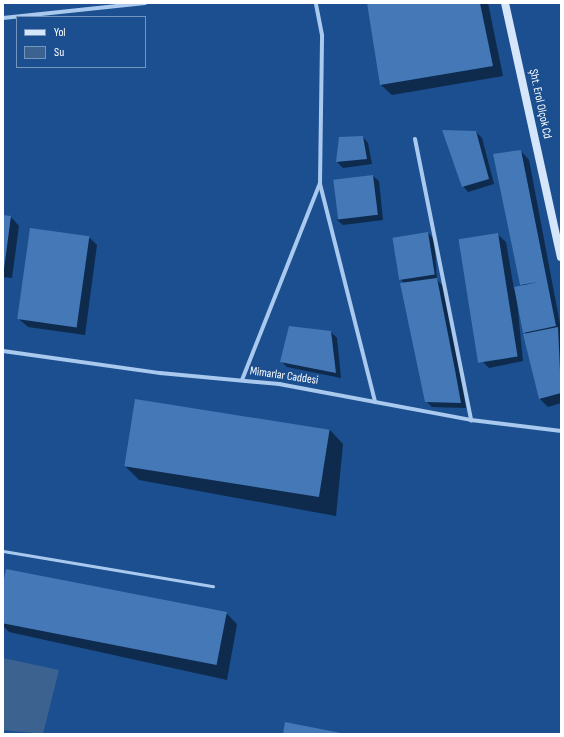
<!DOCTYPE html>
<meta charset="utf-8">
<style>
body{margin:0}
#map{position:relative;width:564px;height:737px;overflow:hidden;background:#1b4f8f;font-family:"Sofia Sans Condensed",sans-serif}
div>[style]{position:absolute}
[style*='--x']{left:calc(var(--x)*1px);top:calc(var(--y)*1px);width:calc(var(--w)*1px);rotate:calc(var(--a)*1deg)}
.water>*{inset:0;background:#3c6290}
.shadow>*{inset:0;background:#0007}
.building>*{inset:0;background:#4478b7;transform-origin:0 0}
.lane>*{height:3px;margin:-1.5px;padding:0 1.5px;transform-origin:1.5px;border-radius:1.5px;background:#a9c9ee}
.street>*{height:4px;margin:-2px;padding:0 2px;transform-origin:2px;border-radius:2px;background:#a9c9ee}
.secondary>*{height:8px;margin:-4px;padding:0 4px;transform-origin:4px;border-radius:4px;background:#d6e6fa}
span{translate:-50% -50%;white-space:nowrap;text-align:center;line-height:1.15;-webkit-text-stroke:3.5px #1b4f8f;paint-order:stroke}
.street-label{font-size:12px;color:#fff}
.frame{position:absolute;inset:0;border:4px solid #fff;pointer-events:none}
.legend{position:absolute;left:16px;top:16px;width:130px;height:52px;box-sizing:border-box;background:#1b4f8f;border:1px solid #7695bc;margin:0;padding:5px 7px;list-style:none;font-size:12px;color:#fff}
.legend li{display:flex;align-items:center;gap:8px;height:20px}
.legend b{width:20px;border:1px solid #7695bc}
</style>
<div id="map">
<div class="water">
<div style="clip-path:polygon(3px 658px,59px 670px,43px 734px,3px 730px)"></div>
</div>
<div class="shadow">
<div style="clip-path:polygon(368px 3px,488px 3px,503px 76px,392px 95px,381px 85px)"></div>
<div style="clip-path:polygon(476px 132px,482px 138px,494px 184px,468px 192px,463px 186px)"></div>
<div style="clip-path:polygon(363px 137px,368px 143px,372px 164px,343px 168px,337px 162px,340px 138px)"></div>
<div style="clip-path:polygon(521px 151px,529px 160px,561px 329px,561px 403px,548px 407px,540px 399px,516px 291px,523px 361px,489px 368px,483px 362px,497px 234px,506px 242px,514px 289px,523px 287px)"></div>
<div style="clip-path:polygon(373px 176px,379px 181px,383px 220px,343px 225px,337px 220px)"></div>
<div style="clip-path:polygon(3px 216px,11px 217px,19px 226px,12px 278px,3px 277px)"></div>
<div style="clip-path:polygon(428px 233px,434px 239px,437px 280px,445px 288px,466px 408px,432px 407px,426px 401px,405px 284px,400px 279px)"></div>
<div style="clip-path:polygon(89px 237px,97px 245px,85px 335px,28px 327px,19px 319px)"></div>
<div style="clip-path:polygon(331px 332px,337px 338px,341px 378px,287px 367px,281px 361px)"></div>
<div style="clip-path:polygon(330px 430px,343px 444px,336px 516px,139px 480px,125px 466px)"></div>
<div style="clip-path:polygon(7px 571px,227px 614px,237px 624px,227px 680px,9px 632px,3px 626px)"></div>
</div>
<div class="building">
<div style="clip-path:polygon(367px 3px,480px 3px,493px 66px,380px 85px)"></div>
<div style="clip-path:polygon(442px 130px,476px 131px,489px 179px,462px 187px)"></div>
<div style="clip-path:polygon(363px 136px,367px 159px,336px 162px,339px 137px)"></div>
<div style="clip-path:polygon(521px 150px,556px 326px,523px 333px,514px 287px,539px 282px,520px 285px,493px 154px)"></div>
<div style="left:373px;top:175px;width:40px;height:40px;rotate:83deg"></div>
<div style="clip-path:polygon(3px 215px,11px 216px,4px 269px,3px 269px)"></div>
<div style="left:30px;top:228px;width:60px;height:92px;rotate:8deg"></div>
<div style="left:428px;top:232px;width:43px;height:36px;rotate:81deg"></div>
<div style="left:498px;top:233px;width:125px;height:40px;rotate:81deg"></div>
<div style="clip-path:polygon(437px 278px,455px 370px,461px 403px,425px 402px,400px 283px)"></div>
<div style="clip-path:polygon(289px 326px,331px 331px,336px 373px,280px 362px)"></div>
<div style="clip-path:polygon(558px 327px,561px 393px,539px 399px,523px 334px)"></div>
<div style="left:135px;top:399px;width:197px;height:68px;rotate:9deg"></div>
<div style="left:6px;top:569px;width:225px;height:54px;rotate:11deg"></div>
<div style="clip-path:polygon(285px 722px,341px 733px,341px 734px,283px 734px)"></div>
</div>
<div class="lane">
<div style="--x:3;--y:551;--w:213;--a:9.5"></div>
</div>
<div class="street">
<div style="--x:3;--y:18;--w:143;--a:-6"></div>
<div style="--x:415;--y:139;--w:287;--a:78.7"></div>
<div style="--x:320;--y:184;--w:225;--a:75.8"></div>
<div style="--x:3;--y:351;--w:159;--a:8"></div>
<div style="--x:160;--y:373;--w:120;--a:5.3"></div>
<div style="--x:279;--y:384;--w:195;--a:10.6"></div>
<div style="--x:471;--y:420;--w:91;--a:7"></div>
<div style="--x:242;--y:380;--w:212;--a:-68.4"></div>
<div style="--x:320;--y:183;--w:148;--a:-89.2"></div>
<div style="--x:322;--y:35;--w:33;--a:-101"></div>
</div>
<div class="secondary">
<div style="--x:505;--y:3;--w:260;--a:77.6"></div>
</div>
<div class="street-label">
<span style="left:540px;top:104px;rotate:78deg">Şht. Erol Olçok Cd</span>
<span style="left:284px;top:376px;rotate:8deg">Mimarlar Caddesi</span>
</div>
<div class="frame"></div>
<ul class="legend">
<li><b style="height:5px;background:#d6e6fa"></b>Yol</li>
<li><b style="height:11px;background:#3c6290"></b>Su</li>
</ul>
</div>
